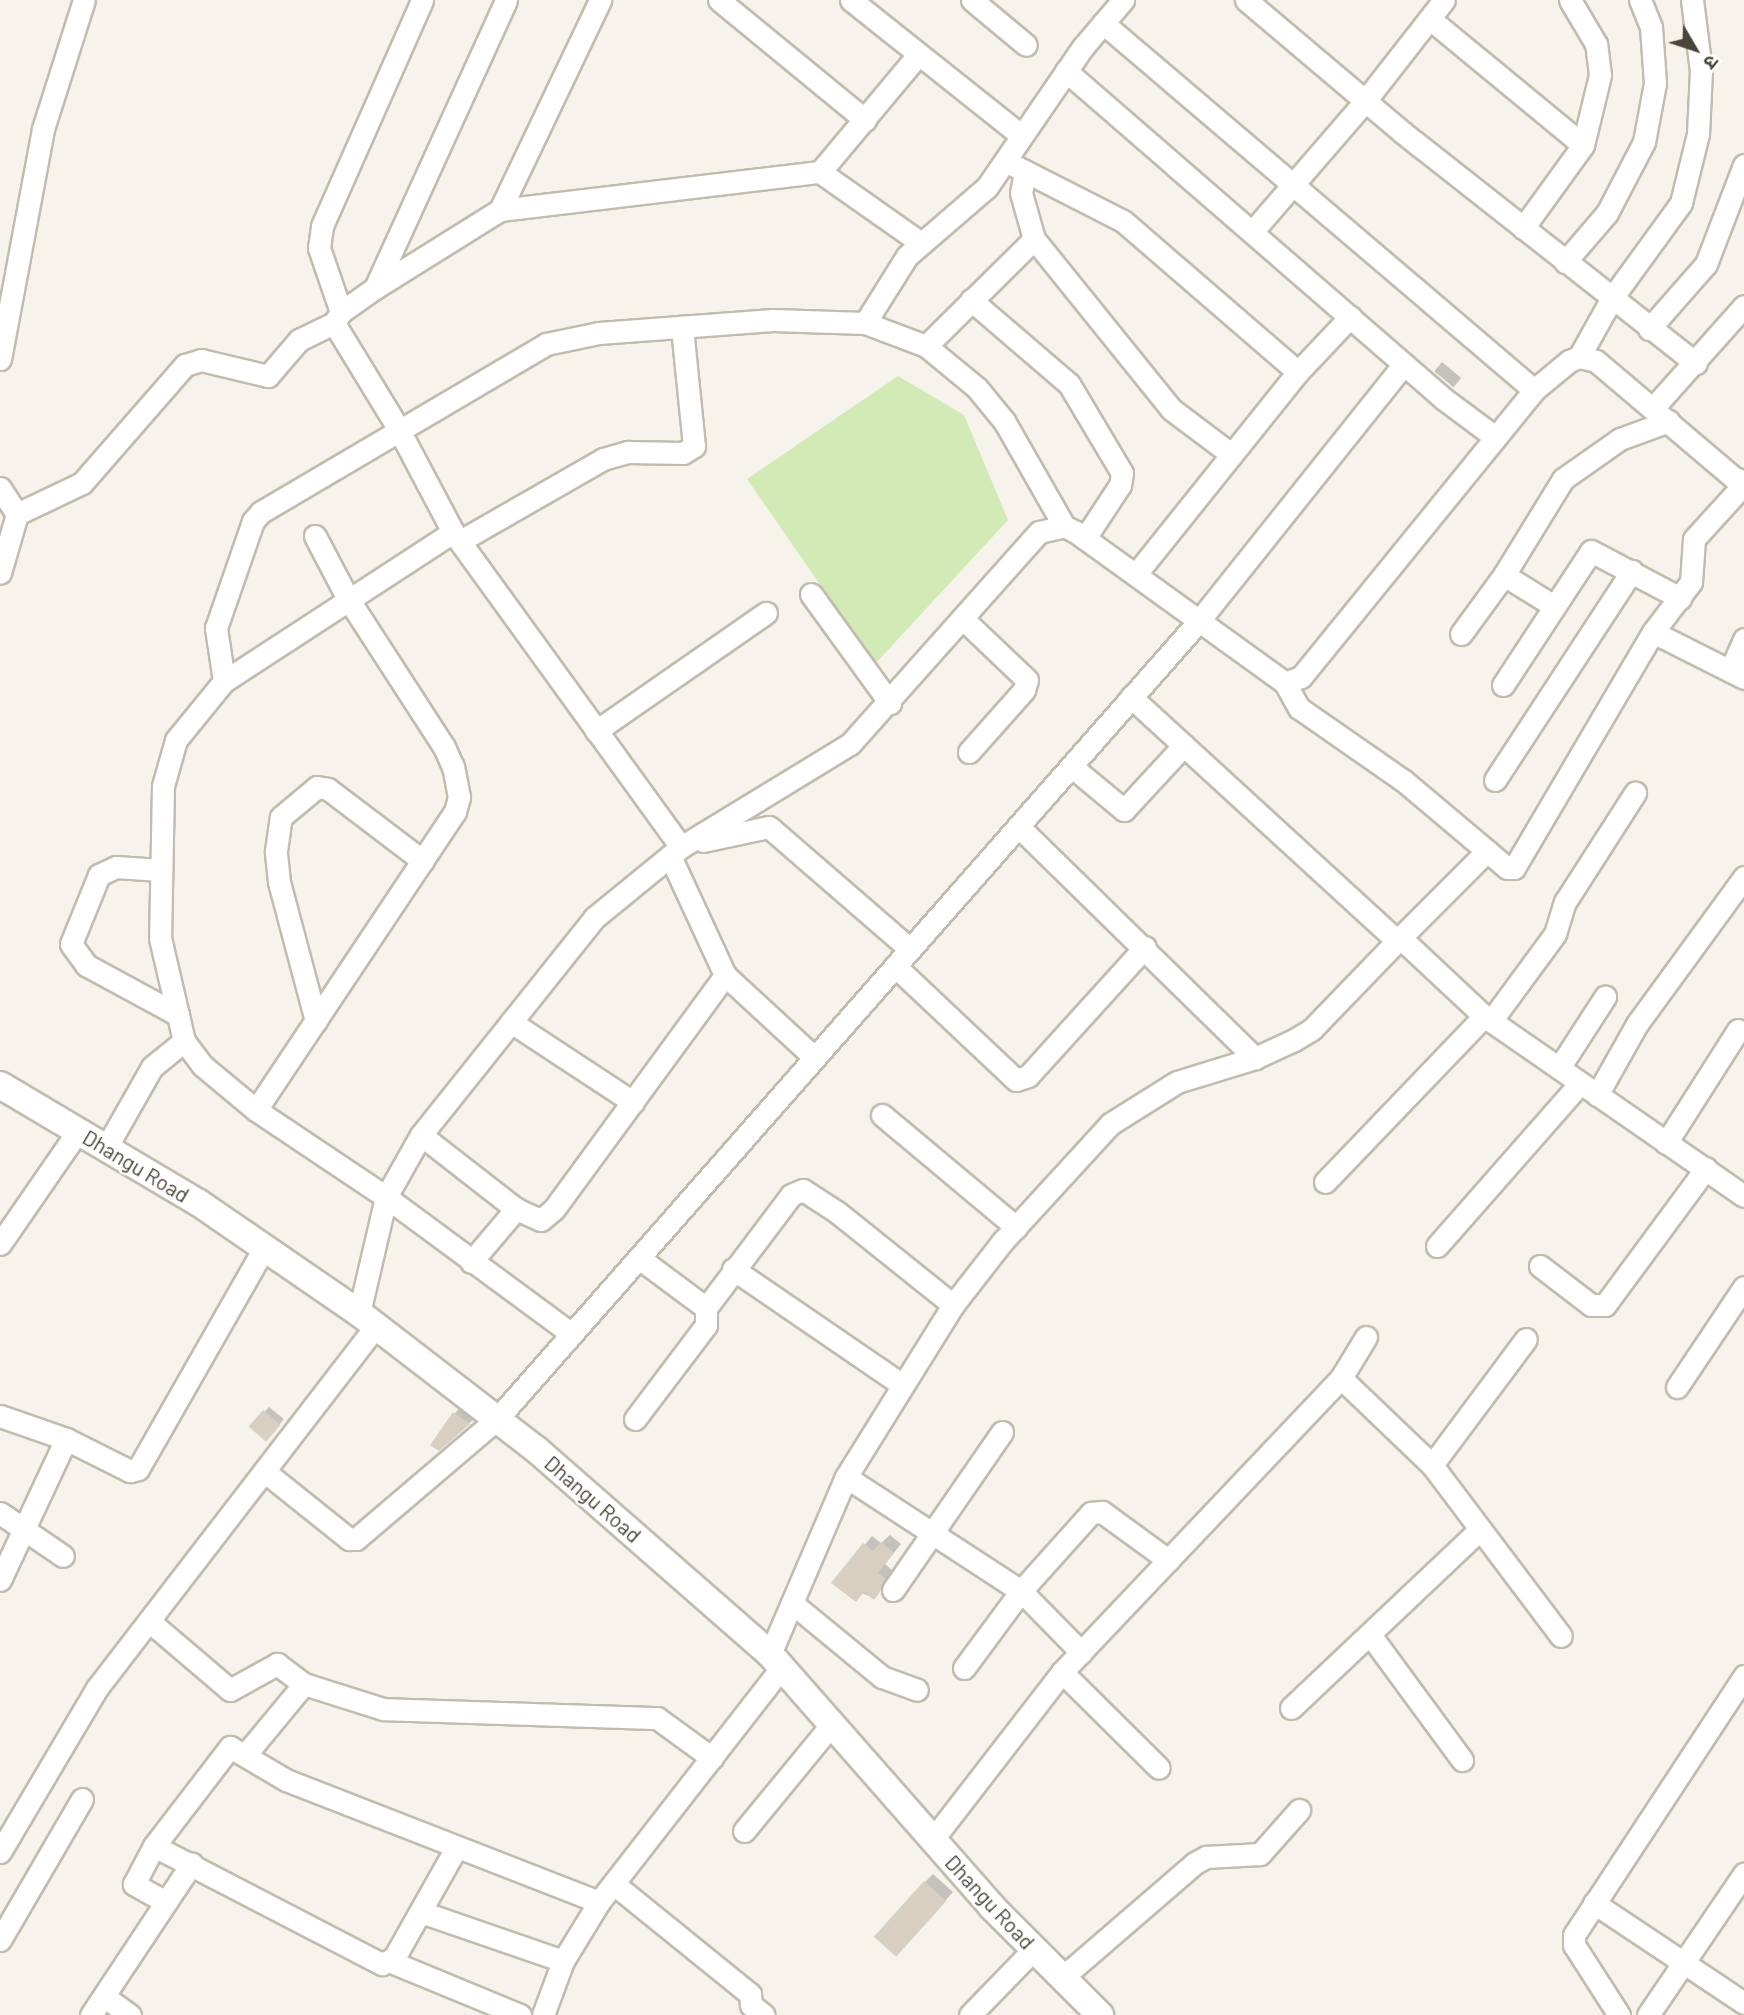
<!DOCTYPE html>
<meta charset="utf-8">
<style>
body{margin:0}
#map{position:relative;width:1744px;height:2015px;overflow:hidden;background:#f6f3ec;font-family:Barlow,"Noto Sans Devanagari",sans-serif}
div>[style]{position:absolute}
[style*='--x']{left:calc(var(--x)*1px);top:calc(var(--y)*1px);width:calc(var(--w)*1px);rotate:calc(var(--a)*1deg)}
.green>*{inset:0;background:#d2eab5}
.shadow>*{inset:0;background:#0003;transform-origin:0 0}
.building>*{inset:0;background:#d8cfc1;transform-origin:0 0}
.roads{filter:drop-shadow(2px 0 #c2bbae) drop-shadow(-2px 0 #c2bbae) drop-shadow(0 2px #c2bbae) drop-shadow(0 -2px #c2bbae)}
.minor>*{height:21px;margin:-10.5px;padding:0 10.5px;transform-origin:10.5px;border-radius:10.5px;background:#fff}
.tertiary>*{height:26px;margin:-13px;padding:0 13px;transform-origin:13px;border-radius:13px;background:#fff}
span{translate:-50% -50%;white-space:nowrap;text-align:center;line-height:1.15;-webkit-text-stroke:5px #fff;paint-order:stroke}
.street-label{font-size:21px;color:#4b4439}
.north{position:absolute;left:1660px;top:14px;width:70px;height:70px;-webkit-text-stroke:5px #fff;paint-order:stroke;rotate:129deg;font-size:19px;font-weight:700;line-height:28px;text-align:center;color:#4b4439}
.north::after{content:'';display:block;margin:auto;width:24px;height:32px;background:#4b4439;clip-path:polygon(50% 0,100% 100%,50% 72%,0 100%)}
</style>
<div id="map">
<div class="green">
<div style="clip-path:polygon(898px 376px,964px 415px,1008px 520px,875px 664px,747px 479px)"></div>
</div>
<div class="shadow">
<div style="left:1442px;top:362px;width:25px;height:12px;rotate:40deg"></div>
<div style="clip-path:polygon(269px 1407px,284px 1419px,271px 1435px,264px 1412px)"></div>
<div style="clip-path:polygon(459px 1409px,474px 1419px,439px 1449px,455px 1413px)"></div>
<div style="clip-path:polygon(890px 1535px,901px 1544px,885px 1564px,892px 1570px,874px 1598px,834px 1582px,872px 1536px,881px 1543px)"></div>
<div style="clip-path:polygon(933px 1874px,953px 1892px,904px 1947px,925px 1882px)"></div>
</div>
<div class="building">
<div style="left:263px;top:1410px;width:23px;height:22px;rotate:41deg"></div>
<div style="clip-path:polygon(453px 1412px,470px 1424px,439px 1451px,430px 1445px)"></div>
<div style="clip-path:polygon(881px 1542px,894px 1553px,878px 1573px,885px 1578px,880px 1592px,874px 1600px,864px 1592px,856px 1602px,831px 1583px,863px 1543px,873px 1551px)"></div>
<div style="left:924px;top:1881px;width:30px;height:75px;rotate:42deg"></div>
</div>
<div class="roads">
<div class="minor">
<div style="--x:719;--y:0;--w:189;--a:39.4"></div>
<div style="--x:851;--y:0;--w:218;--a:38.5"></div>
<div style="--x:972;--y:0;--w:70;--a:39.8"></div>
<div style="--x:1246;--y:0;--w:204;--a:40.2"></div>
<div style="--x:1402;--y:132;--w:374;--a:38.2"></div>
<div style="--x:1430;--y:19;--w:198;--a:39.5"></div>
<div style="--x:1103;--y:23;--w:566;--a:40.41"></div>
<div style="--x:1066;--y:71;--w:500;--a:40.95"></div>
<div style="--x:1444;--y:399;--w:64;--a:36.7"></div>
<div style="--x:1013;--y:165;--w:123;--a:27"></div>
<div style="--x:1123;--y:221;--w:231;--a:40.8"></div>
<div style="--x:1025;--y:171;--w:22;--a:100"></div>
<div style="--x:1021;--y:193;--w:48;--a:74.2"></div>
<div style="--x:1034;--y:239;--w:218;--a:51.1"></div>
<div style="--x:1171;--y:409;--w:76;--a:37"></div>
<div style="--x:820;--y:172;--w:151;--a:-50.1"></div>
<div style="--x:500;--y:210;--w:233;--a:-64.5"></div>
<div style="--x:1523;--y:228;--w:102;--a:-54.1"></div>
<div style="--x:1583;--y:145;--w:72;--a:-76.3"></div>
<div style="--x:1600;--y:75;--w:31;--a:-97"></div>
<div style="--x:1596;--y:44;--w:51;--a:-120.6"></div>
<div style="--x:1252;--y:232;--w:173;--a:-49.2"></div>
<div style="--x:1365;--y:101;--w:128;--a:-52"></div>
<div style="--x:1565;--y:262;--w:65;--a:-49.4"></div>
<div style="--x:1607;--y:213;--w:80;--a:-62.5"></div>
<div style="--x:1644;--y:142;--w:60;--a:-79.4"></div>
<div style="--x:1655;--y:83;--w:56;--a:-94.1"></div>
<div style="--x:1651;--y:27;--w:29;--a:-112"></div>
<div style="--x:375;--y:288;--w:316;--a:-65.5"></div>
<div style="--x:971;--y:300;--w:129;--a:40.6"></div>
<div style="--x:1069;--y:384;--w:104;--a:59.2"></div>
<div style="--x:1122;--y:473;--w:12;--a:99"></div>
<div style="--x:1120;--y:485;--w:64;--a:123.4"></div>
<div style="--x:341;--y:312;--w:68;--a:-109"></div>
<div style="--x:319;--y:248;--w:22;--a:-82"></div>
<div style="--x:322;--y:226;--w:247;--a:-66.1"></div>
<div style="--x:1649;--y:329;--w:86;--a:-48.8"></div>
<div style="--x:1706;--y:264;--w:106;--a:-69"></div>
<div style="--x:926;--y:346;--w:152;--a:-44.7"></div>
<div style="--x:1579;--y:357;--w:68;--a:-60.8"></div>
<div style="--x:1612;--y:298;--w:117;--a:-54"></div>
<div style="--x:1681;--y:203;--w:71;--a:-76.2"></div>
<div style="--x:1698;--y:134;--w:63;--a:-87.3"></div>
<div style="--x:1701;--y:71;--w:72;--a:-97.2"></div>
<div style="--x:0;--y:359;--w:234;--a:-79.4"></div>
<div style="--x:43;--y:129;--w:135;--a:-72.4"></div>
<div style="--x:1654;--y:407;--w:135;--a:-48.3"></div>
<div style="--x:0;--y:488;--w:31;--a:57"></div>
<div style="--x:17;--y:514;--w:61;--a:106.1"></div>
<div style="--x:17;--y:514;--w:72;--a:-25.5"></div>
<div style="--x:82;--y:483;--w:157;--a:-48.9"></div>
<div style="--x:185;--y:365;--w:17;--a:-17"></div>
<div style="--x:201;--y:360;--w:69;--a:13.4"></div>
<div style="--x:268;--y:376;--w:48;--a:-49.3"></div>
<div style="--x:299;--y:340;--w:39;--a:-26"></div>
<div style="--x:1064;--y:526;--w:121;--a:-119.7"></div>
<div style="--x:1004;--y:421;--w:43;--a:-129.3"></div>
<div style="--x:977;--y:388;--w:66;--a:-140.5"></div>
<div style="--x:926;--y:346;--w:65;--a:-159.3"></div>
<div style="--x:865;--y:323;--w:79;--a:-57.9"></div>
<div style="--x:907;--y:256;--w:106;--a:-40.8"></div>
<div style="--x:987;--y:187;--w:170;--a:-55.6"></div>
<div style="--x:1083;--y:47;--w:62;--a:-49.6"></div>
<div style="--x:453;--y:532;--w:273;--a:146.9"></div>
<div style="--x:224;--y:681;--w:76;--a:129.1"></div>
<div style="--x:176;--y:740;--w:48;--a:105.8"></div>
<div style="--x:163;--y:786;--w:152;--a:91.1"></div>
<div style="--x:160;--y:938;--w:106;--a:76.9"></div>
<div style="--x:184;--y:1041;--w:31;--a:53"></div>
<div style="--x:203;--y:1066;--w:69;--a:39.7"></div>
<div style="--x:256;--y:1110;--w:156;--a:33.8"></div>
<div style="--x:386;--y:1197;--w:231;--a:36.4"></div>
<div style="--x:460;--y:541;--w:165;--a:-29.8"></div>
<div style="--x:603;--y:459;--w:26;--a:-16"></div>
<div style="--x:628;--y:452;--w:55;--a:1"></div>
<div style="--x:683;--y:453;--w:13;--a:-32"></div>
<div style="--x:694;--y:446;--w:120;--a:-95.8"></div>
<div style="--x:1136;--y:574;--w:259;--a:-51.3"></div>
<div style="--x:1298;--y:372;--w:76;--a:-46.6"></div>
<div style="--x:1504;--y:575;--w:59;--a:31.8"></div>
<div style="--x:811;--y:594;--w:135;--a:54.1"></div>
<div style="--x:963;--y:619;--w:88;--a:43.6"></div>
<div style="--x:1027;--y:680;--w:10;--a:107"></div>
<div style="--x:1024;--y:690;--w:83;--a:131.6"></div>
<div style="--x:1653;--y:632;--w:63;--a:-52.8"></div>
<div style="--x:1691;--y:582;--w:43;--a:-86"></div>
<div style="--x:1694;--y:539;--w:74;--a:-47.7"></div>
<div style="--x:1461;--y:634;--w:73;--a:-53.9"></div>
<div style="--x:1504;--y:575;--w:113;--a:-58.4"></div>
<div style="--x:1563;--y:479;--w:70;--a:-35.1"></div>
<div style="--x:1620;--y:439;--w:52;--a:-20.2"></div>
<div style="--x:1730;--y:671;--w:35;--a:-66"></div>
<div style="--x:224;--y:681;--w:54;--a:-98.6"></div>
<div style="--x:216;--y:628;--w:113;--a:-70.9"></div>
<div style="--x:253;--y:521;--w:12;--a:-48"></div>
<div style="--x:261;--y:512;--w:331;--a:-30.5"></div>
<div style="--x:546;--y:344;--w:54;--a:-11.7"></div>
<div style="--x:599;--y:333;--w:174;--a:-4.3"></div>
<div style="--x:773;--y:320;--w:92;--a:1.9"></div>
<div style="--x:1285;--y:683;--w:29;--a:61"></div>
<div style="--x:1299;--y:708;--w:128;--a:34.8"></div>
<div style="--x:1404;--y:781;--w:109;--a:40.1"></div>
<div style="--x:1503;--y:685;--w:160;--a:-56.7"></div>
<div style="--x:1591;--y:551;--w:101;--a:27.8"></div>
<div style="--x:1131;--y:697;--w:361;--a:42.5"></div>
<div style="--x:1397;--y:941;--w:127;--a:-45"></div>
<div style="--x:1487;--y:851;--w:26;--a:40"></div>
<div style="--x:1507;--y:868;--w:7;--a:0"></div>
<div style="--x:1514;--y:868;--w:274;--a:-59.5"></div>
<div style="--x:1653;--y:632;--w:102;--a:26.8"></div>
<div style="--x:596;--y:731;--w:207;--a:-34.8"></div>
<div style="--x:1071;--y:766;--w:69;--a:39.7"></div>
<div style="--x:1124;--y:810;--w:88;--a:-47.3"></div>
<div style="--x:1495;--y:780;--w:250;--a:-56.8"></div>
<div style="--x:1018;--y:826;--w:332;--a:44.4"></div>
<div style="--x:703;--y:841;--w:67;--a:-12"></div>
<div style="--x:769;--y:827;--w:186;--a:40.9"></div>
<div style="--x:681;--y:847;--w:198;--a:-31.4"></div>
<div style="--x:850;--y:744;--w:284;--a:-48.3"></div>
<div style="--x:1039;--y:532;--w:26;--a:-13"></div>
<div style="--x:1064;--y:526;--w:13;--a:27"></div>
<div style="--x:1076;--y:532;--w:258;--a:35.8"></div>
<div style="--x:1285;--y:683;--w:17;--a:-21"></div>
<div style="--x:1301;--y:677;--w:370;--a:-50.9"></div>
<div style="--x:1534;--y:390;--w:45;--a:-39.6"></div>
<div style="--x:1569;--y:361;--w:11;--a:-22"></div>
<div style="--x:1579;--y:357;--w:17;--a:13"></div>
<div style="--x:1596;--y:361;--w:181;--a:40.3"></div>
<div style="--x:1734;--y:478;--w:10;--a:17"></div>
<div style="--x:670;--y:856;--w:131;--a:65.2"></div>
<div style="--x:160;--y:870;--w:44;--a:-176.1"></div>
<div style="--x:116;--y:867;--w:19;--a:155"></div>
<div style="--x:99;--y:875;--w:74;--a:112.1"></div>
<div style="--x:71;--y:944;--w:26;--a:54"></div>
<div style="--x:86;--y:965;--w:105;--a:28.5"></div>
<div style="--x:895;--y:966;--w:166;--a:43.3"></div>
<div style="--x:1016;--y:1080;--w:13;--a:-18"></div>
<div style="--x:1028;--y:1076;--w:174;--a:-47.8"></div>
<div style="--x:316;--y:1021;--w:144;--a:-104.9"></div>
<div style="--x:279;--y:882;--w:31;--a:-96"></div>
<div style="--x:276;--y:851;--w:34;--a:-82"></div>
<div style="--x:281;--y:817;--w:47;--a:-39.8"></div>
<div style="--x:317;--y:787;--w:11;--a:10"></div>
<div style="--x:328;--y:789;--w:119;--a:37.2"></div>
<div style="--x:1491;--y:1021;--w:108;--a:-53.7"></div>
<div style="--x:1555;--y:934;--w:34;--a:-73"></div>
<div style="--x:1565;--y:902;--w:130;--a:-57.3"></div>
<div style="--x:511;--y:1022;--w:146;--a:33.3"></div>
<div style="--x:1559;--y:1068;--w:85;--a:-57.1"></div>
<div style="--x:1597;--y:1095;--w:81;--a:-60.6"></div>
<div style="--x:1637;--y:1024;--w:182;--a:-53.9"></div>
<div style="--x:256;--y:1110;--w:358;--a:-56.3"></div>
<div style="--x:455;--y:812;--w:16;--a:-75"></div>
<div style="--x:459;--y:797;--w:31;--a:-101"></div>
<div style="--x:453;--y:767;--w:22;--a:-114"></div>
<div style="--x:444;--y:747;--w:179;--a:-122.9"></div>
<div style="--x:347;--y:597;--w:69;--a:-117.7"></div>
<div style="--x:882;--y:1115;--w:175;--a:39.9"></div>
<div style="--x:421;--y:1135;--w:120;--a:37.9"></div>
<div style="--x:516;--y:1209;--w:27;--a:24"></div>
<div style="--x:541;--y:1220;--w:17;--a:-40"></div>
<div style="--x:554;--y:1209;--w:290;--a:-53.8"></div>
<div style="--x:725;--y:975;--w:122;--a:42.7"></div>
<div style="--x:1666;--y:1143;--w:134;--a:-57.5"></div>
<div style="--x:106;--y:1148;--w:93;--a:-60.4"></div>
<div style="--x:152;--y:1067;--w:41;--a:-39.1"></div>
<div style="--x:1325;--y:1182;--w:230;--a:-46.2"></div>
<div style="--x:0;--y:1244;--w:137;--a:-55.4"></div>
<div style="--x:1437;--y:1246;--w:217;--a:-48.7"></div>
<div style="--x:639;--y:1258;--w:84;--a:36.7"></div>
<div style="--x:706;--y:1308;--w:141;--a:-53"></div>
<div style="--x:791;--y:1195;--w:13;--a:-23"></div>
<div style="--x:803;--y:1190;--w:40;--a:32.9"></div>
<div style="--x:837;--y:1212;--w:149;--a:38.7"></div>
<div style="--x:471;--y:1262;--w:70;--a:-49.7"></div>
<div style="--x:1540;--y:1266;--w:64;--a:37.4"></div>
<div style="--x:1591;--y:1305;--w:14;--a:0"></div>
<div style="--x:1605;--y:1305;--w:170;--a:-53.6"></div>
<div style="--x:733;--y:1269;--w:204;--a:34.4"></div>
<div style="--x:359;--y:1313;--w:119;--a:-76.9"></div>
<div style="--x:386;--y:1197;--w:71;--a:-60.6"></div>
<div style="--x:421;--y:1135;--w:278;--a:-51.4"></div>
<div style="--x:594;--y:918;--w:112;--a:-39.2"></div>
<div style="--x:681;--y:847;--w:389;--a:-125.9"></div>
<div style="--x:453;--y:532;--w:118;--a:-117.9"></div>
<div style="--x:398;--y:428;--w:123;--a:-121.4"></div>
<div style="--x:334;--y:323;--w:13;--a:-58"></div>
<div style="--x:341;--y:312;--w:42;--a:-35.2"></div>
<div style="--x:375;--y:288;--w:147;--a:-32"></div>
<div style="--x:500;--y:210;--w:322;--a:-6.8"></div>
<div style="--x:820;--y:172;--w:123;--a:35.1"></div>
<div style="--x:1341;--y:1378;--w:126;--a:43.7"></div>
<div style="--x:1432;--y:1465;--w:214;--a:53"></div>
<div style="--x:1677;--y:1387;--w:120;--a:-56.2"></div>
<div style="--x:0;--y:1416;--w:70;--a:19.2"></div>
<div style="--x:66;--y:1439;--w:72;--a:26.6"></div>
<div style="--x:130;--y:1471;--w:8;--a:-14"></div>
<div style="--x:138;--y:1469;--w:254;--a:-60.3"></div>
<div style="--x:635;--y:1419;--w:118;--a:-52.9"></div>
<div style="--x:706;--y:1325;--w:17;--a:-90"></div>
<div style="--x:1432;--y:1465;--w:157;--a:-53.3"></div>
<div style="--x:264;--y:1471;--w:109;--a:38.7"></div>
<div style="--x:349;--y:1539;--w:7;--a:0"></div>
<div style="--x:356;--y:1539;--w:185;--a:-40.4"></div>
<div style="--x:497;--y:1419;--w:1061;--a:-48.67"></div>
<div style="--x:1198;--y:622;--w:330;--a:-51.4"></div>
<div style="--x:846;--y:1477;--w:209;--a:33.1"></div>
<div style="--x:1021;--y:1591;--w:86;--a:45.5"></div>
<div style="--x:0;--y:1513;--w:76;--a:34.3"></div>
<div style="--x:0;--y:1580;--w:156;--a:-64.9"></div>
<div style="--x:893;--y:1590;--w:192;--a:-55.4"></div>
<div style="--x:792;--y:1603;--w:117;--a:39.4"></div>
<div style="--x:882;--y:1677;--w:37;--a:20"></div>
<div style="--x:149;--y:1621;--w:106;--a:40.4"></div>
<div style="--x:230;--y:1690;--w:54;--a:-29"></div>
<div style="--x:277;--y:1664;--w:34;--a:37"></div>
<div style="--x:304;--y:1684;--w:83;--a:17.6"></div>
<div style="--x:383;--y:1709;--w:274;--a:1.9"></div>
<div style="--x:657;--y:1718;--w:68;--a:36"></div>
<div style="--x:1371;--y:1636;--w:154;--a:53.7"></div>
<div style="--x:770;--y:1654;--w:193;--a:-66.8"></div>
<div style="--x:846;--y:1477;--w:203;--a:-58.1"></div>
<div style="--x:953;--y:1305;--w:80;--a:-52.1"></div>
<div style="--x:1002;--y:1242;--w:160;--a:-47.5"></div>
<div style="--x:1110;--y:1124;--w:79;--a:-32.1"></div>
<div style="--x:1177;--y:1082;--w:82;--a:-17.1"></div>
<div style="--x:1255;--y:1058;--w:43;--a:-24.8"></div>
<div style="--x:1294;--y:1040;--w:21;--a:-31"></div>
<div style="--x:1312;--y:1029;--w:122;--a:-46"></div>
<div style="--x:1397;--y:941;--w:9;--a:13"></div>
<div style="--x:1406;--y:943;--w:107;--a:43.1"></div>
<div style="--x:1484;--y:1016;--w:316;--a:34.7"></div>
<div style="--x:964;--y:1668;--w:96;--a:-53.5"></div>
<div style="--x:1021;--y:1591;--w:105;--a:-48.1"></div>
<div style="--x:1091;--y:1513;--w:11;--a:-5"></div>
<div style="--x:1102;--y:1512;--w:82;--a:36"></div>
<div style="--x:1062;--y:1672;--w:136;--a:44.7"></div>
<div style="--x:1291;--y:1708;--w:260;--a:-43.4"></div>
<div style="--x:246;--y:1754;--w:91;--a:-50.4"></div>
<div style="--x:744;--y:1831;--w:139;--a:-50.6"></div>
<div style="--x:933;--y:1839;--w:211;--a:-52.3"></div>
<div style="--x:1062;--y:1672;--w:405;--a:-46.5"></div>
<div style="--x:1341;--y:1378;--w:48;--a:-58.6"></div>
<div style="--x:154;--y:1846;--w:257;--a:27.4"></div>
<div style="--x:382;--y:1964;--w:13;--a:-27"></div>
<div style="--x:394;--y:1958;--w:126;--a:-60.6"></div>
<div style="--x:0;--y:1852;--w:191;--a:-59.4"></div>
<div style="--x:97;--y:1688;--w:457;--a:-52.4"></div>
<div style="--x:614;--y:1884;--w:175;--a:39"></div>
<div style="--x:750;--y:1994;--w:11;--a:85"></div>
<div style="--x:751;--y:2005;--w:16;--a:38"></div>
<div style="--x:166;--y:1902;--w:37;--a:-151"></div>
<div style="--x:134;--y:1884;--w:43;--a:-62.2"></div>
<div style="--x:154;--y:1846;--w:125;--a:-52.5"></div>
<div style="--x:230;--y:1747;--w:65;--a:30.5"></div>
<div style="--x:286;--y:1780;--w:336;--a:21.3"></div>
<div style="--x:1594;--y:1903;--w:180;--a:33.7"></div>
<div style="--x:421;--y:1912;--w:150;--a:19"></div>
<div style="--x:0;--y:1940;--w:163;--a:-59.8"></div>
<div style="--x:389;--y:1961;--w:142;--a:22.4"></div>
<div style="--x:1064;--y:1976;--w:173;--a:-40.8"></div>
<div style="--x:1195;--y:1863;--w:13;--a:-29"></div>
<div style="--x:1206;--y:1857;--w:54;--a:-3.2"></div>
<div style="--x:1260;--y:1854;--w:59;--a:-48.4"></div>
<div style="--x:105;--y:1997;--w:31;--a:36"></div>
<div style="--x:91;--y:2015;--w:182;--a:-56.4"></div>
<div style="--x:543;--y:2015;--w:58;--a:-69.7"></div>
<div style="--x:563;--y:1961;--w:69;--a:-58.6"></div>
<div style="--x:599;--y:1902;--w:298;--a:-52.1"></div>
<div style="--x:970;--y:2015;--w:91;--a:-45.9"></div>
<div style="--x:1619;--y:2015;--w:83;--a:-122.7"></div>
<div style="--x:1574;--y:1945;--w:10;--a:-90"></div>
<div style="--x:1574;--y:1935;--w:310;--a:-56.7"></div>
<div style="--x:1648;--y:2015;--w:171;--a:-55.8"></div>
</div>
<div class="tertiary">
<div style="--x:0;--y:1085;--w:231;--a:30.7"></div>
<div style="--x:199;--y:1203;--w:194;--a:34.5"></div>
<div style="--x:359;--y:1313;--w:225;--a:37.6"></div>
<div style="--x:537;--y:1450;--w:310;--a:41.2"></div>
<div style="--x:770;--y:1654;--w:337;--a:48.7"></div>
<div style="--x:992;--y:1907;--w:153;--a:45"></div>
</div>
</div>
<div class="street-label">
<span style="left:136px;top:1166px;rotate:31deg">Dhangu Road</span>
<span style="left:593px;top:1499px;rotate:41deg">Dhangu Road</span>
<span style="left:990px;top:1902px;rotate:47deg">Dhangu Road</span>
</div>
<div class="north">उ</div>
</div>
